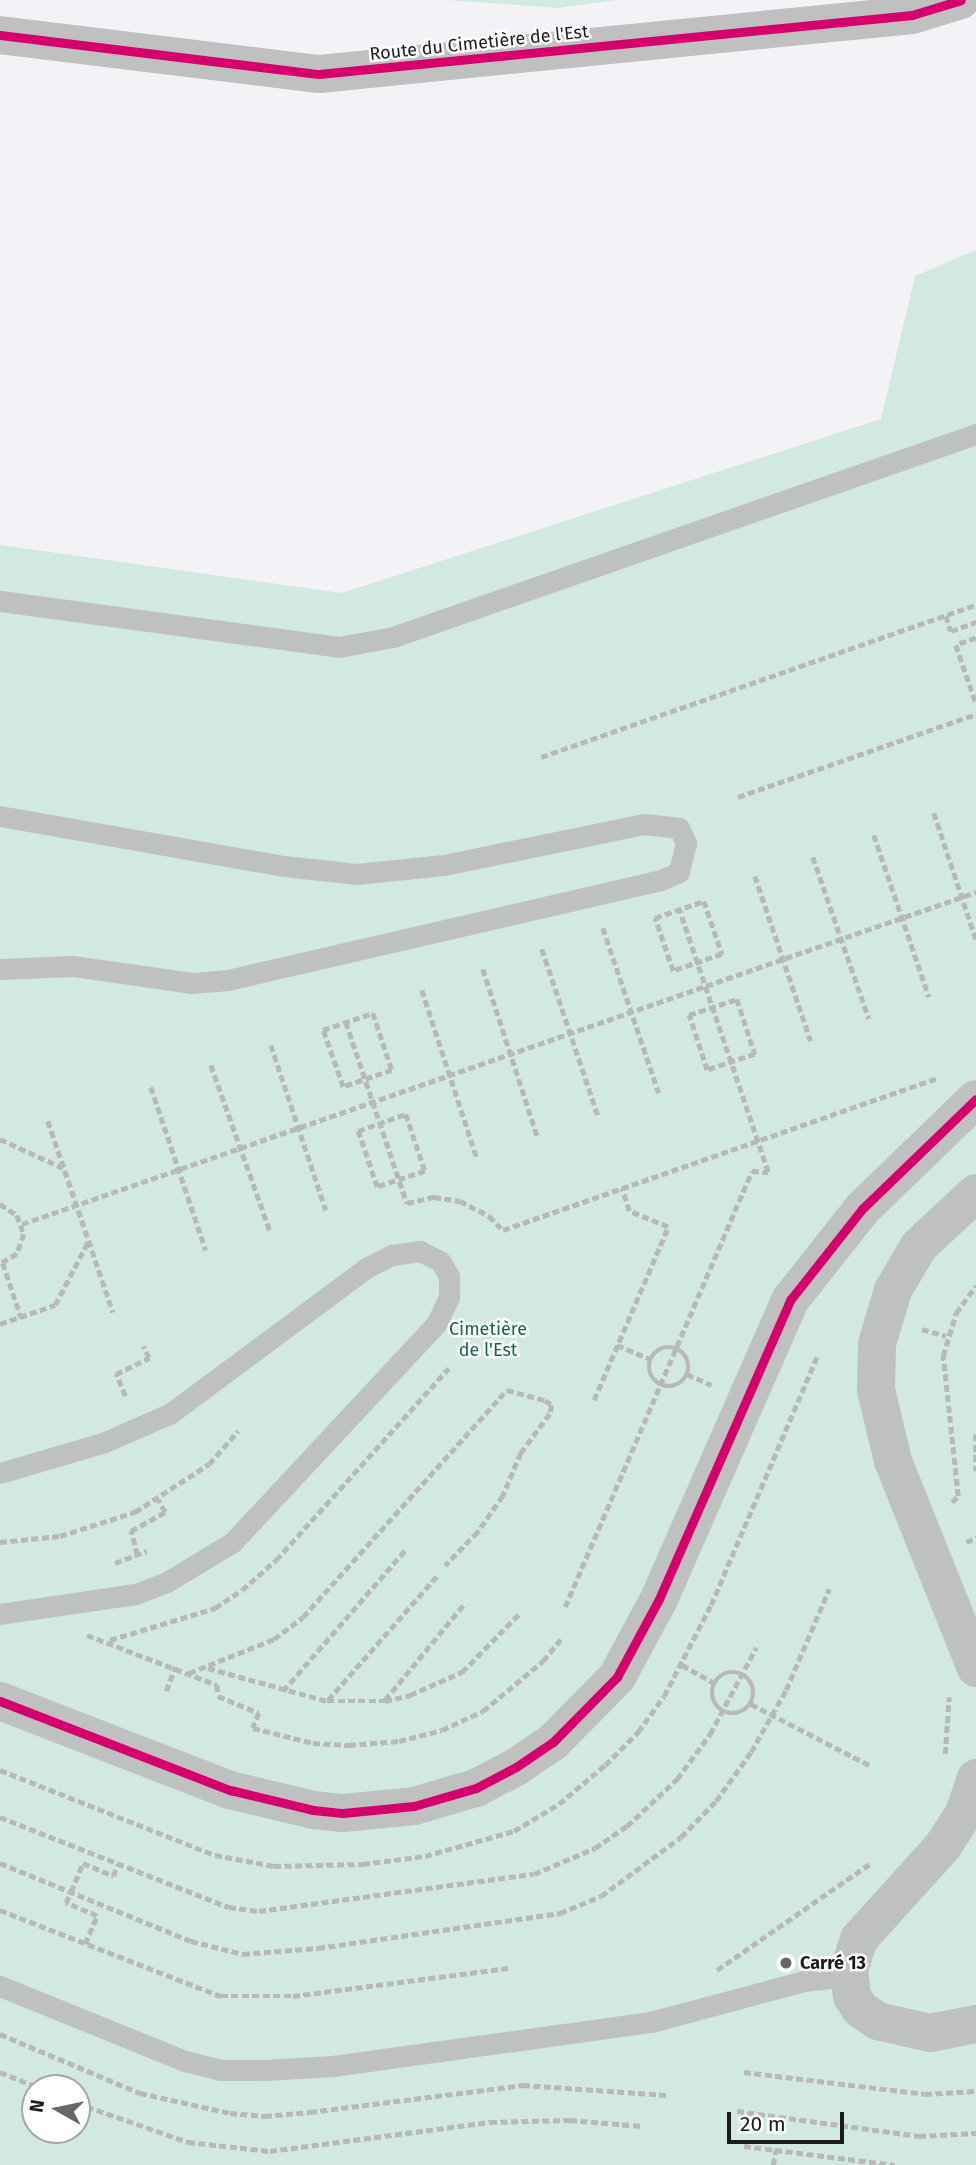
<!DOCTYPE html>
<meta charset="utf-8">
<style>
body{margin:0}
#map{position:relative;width:976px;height:2165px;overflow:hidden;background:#f3f2f7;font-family:"Fira Sans",sans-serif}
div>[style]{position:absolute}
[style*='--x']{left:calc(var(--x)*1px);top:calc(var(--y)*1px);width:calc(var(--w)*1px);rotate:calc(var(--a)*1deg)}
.green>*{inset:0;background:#d1e9de}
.path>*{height:4.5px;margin-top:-2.25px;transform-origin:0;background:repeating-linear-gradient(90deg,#b8b7b9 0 7px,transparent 0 10.5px)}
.path>.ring{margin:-2.25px;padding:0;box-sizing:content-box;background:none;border:4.5px solid #b8b7b9;border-radius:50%}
.lane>*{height:21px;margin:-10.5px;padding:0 10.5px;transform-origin:10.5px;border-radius:10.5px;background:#bfc0c0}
.street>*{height:38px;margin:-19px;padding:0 19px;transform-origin:19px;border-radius:19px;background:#bfc0c0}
.cycleway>*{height:9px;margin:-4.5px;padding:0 4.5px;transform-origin:4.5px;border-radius:4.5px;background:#d6006c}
.dots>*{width:19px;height:19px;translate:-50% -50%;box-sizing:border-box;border:4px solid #fff;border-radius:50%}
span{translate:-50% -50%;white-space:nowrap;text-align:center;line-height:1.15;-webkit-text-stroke:5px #fff;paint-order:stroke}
.street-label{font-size:18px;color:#1c1b1f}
.park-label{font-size:18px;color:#156545}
.poi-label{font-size:18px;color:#1c1b1f;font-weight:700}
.left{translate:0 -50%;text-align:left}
.north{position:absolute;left:21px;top:2074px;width:70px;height:70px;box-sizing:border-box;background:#fff;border:2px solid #a4a4a5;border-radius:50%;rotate:279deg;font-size:19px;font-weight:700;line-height:28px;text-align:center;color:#1c1b1f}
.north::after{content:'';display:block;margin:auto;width:24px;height:32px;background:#67666b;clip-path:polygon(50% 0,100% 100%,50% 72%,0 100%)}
.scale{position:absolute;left:727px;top:2112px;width:117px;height:32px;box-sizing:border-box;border:4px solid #1c1b1f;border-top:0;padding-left:9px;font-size:21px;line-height:24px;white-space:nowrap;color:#1c1b1f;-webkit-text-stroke:5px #fff;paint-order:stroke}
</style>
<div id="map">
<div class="green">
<div style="clip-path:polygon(448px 0,617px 0,558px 8px)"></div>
<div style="clip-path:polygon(evenodd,976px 250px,976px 2165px,0 2165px,0 545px,342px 593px,881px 419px,915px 276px,976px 250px,35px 2088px,77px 2088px,77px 2130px,35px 2130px,35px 2088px)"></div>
</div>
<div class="path">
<div style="--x:946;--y:616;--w:16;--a:72"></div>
<div style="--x:951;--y:631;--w:27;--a:-20"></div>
<div style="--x:976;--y:638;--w:21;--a:161"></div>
<div style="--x:956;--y:645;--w:61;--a:71"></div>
<div style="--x:541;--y:757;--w:461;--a:-19.3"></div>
<div style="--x:738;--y:797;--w:252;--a:-19.2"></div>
<div style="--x:934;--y:813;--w:133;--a:71.6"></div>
<div style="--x:874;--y:835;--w:171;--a:71.2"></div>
<div style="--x:813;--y:857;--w:171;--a:70.9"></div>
<div style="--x:755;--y:876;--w:174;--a:71.3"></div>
<div style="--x:704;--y:901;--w:56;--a:71.2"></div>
<div style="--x:722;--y:954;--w:52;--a:160.9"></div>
<div style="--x:673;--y:971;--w:56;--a:-108.8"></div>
<div style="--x:655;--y:918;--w:52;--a:-19.1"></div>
<div style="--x:603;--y:928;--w:174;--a:71.3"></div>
<div style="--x:542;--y:949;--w:175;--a:71.4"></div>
<div style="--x:483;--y:969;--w:175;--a:72"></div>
<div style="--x:422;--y:990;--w:177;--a:71.9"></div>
<div style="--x:737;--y:999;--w:58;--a:71.9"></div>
<div style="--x:755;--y:1054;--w:51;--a:161.6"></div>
<div style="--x:707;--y:1070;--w:58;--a:-108.1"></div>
<div style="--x:689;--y:1015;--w:51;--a:-18.4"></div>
<div style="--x:373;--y:1013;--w:60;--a:71.6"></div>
<div style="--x:392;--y:1070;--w:52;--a:160.9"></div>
<div style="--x:343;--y:1087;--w:60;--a:-109.3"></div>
<div style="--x:323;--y:1030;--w:53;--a:-18.8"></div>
<div style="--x:346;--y:1022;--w:191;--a:71.4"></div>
<div style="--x:407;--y:1203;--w:28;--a:-13"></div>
<div style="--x:434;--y:1197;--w:26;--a:9"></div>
<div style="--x:460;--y:1201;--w:33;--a:27"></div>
<div style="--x:489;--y:1216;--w:20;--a:45"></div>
<div style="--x:503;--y:1230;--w:461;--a:-19.3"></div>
<div style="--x:271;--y:1045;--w:174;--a:71.6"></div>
<div style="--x:211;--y:1065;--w:176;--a:70.4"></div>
<div style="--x:151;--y:1087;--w:172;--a:71.4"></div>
<div style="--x:406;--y:1114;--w:60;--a:71.6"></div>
<div style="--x:425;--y:1171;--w:51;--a:161.6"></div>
<div style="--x:377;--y:1187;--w:59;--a:-108.7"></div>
<div style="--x:358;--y:1131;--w:51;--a:-19.5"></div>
<div style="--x:48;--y:1121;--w:202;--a:71.2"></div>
<div style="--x:0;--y:1139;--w:69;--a:24.7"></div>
<div style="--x:0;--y:1204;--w:20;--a:33"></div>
<div style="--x:17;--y:1215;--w:20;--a:70"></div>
<div style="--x:24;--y:1234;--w:21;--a:109"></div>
<div style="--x:17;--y:1254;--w:20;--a:150"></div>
<div style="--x:22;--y:1224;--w:1010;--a:-19.19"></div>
<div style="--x:3;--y:1263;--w:57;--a:71.6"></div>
<div style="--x:0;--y:1324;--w:58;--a:-19.1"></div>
<div style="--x:55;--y:1305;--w:73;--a:-62.4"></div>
<div style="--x:922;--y:1329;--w:25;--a:16"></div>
<div style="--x:617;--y:1345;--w:36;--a:23"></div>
<div class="ring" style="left:649px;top:1347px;width:35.5px;height:35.5px"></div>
<div style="--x:687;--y:1374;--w:27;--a:24"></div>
<div style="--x:125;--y:1396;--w:24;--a:-112"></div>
<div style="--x:116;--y:1374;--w:37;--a:-26"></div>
<div style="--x:149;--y:1358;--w:13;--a:-117"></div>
<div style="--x:594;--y:1400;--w:188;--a:-66.8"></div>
<div style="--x:668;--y:1227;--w:42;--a:-157.7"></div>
<div style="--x:629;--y:1211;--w:24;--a:-107"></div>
<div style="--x:976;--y:1434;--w:37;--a:90"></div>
<div style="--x:952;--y:1502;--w:8;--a:-45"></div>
<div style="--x:958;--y:1496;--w:141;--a:-96.1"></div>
<div style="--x:943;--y:1356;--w:45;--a:-73.2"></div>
<div style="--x:956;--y:1313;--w:34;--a:-54"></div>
<div style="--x:0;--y:1542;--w:60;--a:-5.7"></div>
<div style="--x:60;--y:1536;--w:79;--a:-17.7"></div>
<div style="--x:135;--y:1512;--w:88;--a:-33"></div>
<div style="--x:209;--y:1464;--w:44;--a:-48.7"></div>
<div style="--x:966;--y:1542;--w:11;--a:-22"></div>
<div style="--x:137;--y:1555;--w:25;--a:-104"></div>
<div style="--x:131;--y:1531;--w:39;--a:-29"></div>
<div style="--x:165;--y:1512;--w:14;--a:-120"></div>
<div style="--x:115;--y:1563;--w:34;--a:-21"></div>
<div style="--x:565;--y:1607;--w:474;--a:-66.8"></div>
<div style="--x:752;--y:1171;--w:16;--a:4"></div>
<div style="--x:768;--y:1172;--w:278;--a:-108.7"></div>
<div style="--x:87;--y:1635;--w:139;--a:21"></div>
<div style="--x:217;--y:1685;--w:11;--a:85"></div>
<div style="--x:218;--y:1696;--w:44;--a:22.5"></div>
<div style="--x:259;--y:1713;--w:16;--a:112"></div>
<div style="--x:253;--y:1728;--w:62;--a:14"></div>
<div style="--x:313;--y:1743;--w:36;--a:3"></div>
<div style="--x:349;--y:1745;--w:50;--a:-4.6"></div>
<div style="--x:399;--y:1741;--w:44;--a:-14.3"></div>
<div style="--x:442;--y:1730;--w:45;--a:-24.9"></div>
<div style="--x:483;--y:1711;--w:78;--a:-39.8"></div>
<div style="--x:543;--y:1661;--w:28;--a:-51"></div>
<div style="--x:110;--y:1640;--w:110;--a:-16.9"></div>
<div style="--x:215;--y:1608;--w:32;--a:-34"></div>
<div style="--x:242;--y:1590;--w:45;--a:-41.4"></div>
<div style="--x:276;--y:1560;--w:258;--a:-48"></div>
<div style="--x:682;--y:1665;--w:37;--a:29"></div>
<div style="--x:208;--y:1668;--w:123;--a:15.5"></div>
<div style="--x:327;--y:1701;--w:58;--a:0"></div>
<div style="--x:385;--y:1701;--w:26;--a:-13"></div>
<div style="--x:410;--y:1695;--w:57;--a:-23.9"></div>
<div style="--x:462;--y:1672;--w:84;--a:-45.5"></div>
<div class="ring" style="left:712px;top:1672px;width:37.5px;height:37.5px"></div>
<div style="--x:189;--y:1673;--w:92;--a:-21.8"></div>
<div style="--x:274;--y:1639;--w:36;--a:-37"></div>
<div style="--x:303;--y:1617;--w:305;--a:-48.1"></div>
<div style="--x:507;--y:1390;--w:39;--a:15"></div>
<div style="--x:545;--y:1400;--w:9;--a:36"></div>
<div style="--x:552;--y:1405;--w:9;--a:103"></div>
<div style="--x:550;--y:1414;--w:49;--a:126.6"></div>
<div style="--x:521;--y:1453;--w:47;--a:112.7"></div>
<div style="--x:503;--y:1496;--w:44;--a:124.8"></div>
<div style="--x:478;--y:1532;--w:47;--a:134.1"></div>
<div style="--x:166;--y:1691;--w:26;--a:-69"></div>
<div style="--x:283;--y:1691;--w:186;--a:-49.1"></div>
<div style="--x:328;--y:1700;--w:165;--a:-48.7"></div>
<div style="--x:385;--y:1700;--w:126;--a:-50.5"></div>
<div style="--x:751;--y:1704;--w:133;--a:27.3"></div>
<div style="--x:945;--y:1754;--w:57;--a:-86"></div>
<div style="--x:0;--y:1770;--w:231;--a:21.6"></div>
<div style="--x:215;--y:1855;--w:60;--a:10.6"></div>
<div style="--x:274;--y:1866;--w:89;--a:-1.3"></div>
<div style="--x:363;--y:1864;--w:63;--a:-7.4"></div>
<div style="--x:425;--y:1856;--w:92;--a:-15.7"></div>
<div style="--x:514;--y:1831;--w:52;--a:-31"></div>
<div style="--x:559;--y:1804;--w:60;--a:-40.3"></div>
<div style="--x:605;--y:1765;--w:47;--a:-45"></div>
<div style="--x:638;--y:1732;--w:44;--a:-54.2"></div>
<div style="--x:664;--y:1696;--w:102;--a:-62.7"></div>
<div style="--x:711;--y:1605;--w:273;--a:-66.9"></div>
<div style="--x:0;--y:1817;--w:246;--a:21.5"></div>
<div style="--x:229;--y:1907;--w:30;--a:8"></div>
<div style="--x:259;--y:1911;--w:277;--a:-7.7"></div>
<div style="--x:534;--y:1874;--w:66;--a:-23.1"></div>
<div style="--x:595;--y:1848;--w:39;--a:-35"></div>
<div style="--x:627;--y:1826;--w:69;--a:-43.2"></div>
<div style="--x:677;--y:1779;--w:56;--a:-53.7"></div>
<div style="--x:710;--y:1734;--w:98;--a:-61.9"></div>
<div style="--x:0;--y:1863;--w:206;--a:22.2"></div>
<div style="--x:191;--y:1941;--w:54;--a:14"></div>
<div style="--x:243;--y:1954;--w:75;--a:-4.6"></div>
<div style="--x:318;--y:1948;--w:245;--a:-8.2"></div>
<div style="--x:560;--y:1913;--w:44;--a:-22.5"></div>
<div style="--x:601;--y:1896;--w:99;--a:-36.4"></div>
<div style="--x:681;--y:1837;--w:50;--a:-45.8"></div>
<div style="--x:716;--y:1801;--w:60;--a:-54.5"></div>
<div style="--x:751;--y:1752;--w:71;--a:-60.6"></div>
<div style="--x:786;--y:1690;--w:110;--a:-66.9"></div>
<div style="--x:0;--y:1910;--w:237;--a:21.3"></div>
<div style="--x:221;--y:1996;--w:72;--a:0"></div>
<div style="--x:293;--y:1996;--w:219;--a:-7.4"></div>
<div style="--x:85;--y:1944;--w:30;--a:-67"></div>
<div style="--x:97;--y:1916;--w:34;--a:-157"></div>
<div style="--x:66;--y:1903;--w:12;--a:-66"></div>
<div style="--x:71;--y:1892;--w:31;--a:-68"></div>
<div style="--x:83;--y:1863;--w:33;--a:23"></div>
<div style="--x:113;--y:1876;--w:13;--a:-67"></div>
<div style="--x:717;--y:1970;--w:188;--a:-34.8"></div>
<div style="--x:0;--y:2034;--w:152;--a:22.9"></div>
<div style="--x:140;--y:2093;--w:92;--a:12.5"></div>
<div style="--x:230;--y:2113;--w:35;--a:5"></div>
<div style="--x:265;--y:2116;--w:45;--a:-5.1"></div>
<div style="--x:310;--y:2112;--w:215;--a:-7.2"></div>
<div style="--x:523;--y:2085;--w:144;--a:4"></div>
<div style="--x:0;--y:2072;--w:43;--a:21.8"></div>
<div style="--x:744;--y:2072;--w:182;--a:6.9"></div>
<div style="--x:925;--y:2094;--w:51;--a:-3.4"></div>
<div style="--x:77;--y:2103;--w:118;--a:19.4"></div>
<div style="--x:188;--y:2142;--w:82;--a:6.3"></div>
<div style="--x:270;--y:2151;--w:222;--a:-7.5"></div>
<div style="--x:490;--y:2122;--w:80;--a:-1.4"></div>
<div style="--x:570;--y:2120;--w:72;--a:4.8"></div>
<div style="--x:737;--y:2111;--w:184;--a:7.8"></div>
<div style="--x:919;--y:2136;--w:57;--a:-3"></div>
<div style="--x:744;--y:2146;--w:152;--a:7.2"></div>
<div style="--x:773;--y:2165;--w:15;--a:-79"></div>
</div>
<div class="lane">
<div style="--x:0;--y:601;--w:342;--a:7.7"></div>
<div style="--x:339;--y:647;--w:55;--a:-10.5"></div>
<div style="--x:393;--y:637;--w:617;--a:-19.2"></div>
<div style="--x:0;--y:816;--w:288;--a:10"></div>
<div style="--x:284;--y:866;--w:73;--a:6.3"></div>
<div style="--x:357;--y:874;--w:87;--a:-5.9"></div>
<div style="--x:444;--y:865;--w:203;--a:-11.6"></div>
<div style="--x:643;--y:824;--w:36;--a:6"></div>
<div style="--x:679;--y:828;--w:17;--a:65"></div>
<div style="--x:686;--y:843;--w:30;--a:104"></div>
<div style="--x:679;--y:872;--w:20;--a:156"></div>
<div style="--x:661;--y:880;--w:444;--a:167"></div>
<div style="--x:228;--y:980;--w:36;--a:175"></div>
<div style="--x:192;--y:983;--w:121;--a:-171.9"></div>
<div style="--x:72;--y:966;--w:72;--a:177.6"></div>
<div style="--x:0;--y:1473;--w:109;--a:-16.4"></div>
<div style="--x:105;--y:1442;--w:72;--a:-23.7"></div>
<div style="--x:171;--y:1413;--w:243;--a:-36.6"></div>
<div style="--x:366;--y:1268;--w:29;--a:-27"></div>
<div style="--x:392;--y:1255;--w:28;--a:-8"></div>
<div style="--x:420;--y:1251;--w:22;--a:27"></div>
<div style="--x:440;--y:1261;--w:17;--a:59"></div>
<div style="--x:449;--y:1276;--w:21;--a:90"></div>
<div style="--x:449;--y:1297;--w:29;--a:115"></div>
<div style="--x:437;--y:1323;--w:299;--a:133"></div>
<div style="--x:233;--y:1542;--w:77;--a:148.8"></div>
<div style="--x:167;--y:1582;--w:34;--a:159"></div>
<div style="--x:135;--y:1594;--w:136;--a:171.6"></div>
<div style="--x:0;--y:1986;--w:200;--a:22.1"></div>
<div style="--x:185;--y:2061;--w:36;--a:14"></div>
<div style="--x:220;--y:2070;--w:45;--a:0"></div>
<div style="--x:265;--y:2070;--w:68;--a:-3.4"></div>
<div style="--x:333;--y:2066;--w:321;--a:-7.9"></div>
<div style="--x:651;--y:2022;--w:158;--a:-15"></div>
<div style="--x:804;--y:1981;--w:45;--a:-6.3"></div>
</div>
<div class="street">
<div style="--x:0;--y:35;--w:321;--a:7"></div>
<div style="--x:319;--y:74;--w:596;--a:-5.68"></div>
<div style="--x:912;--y:15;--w:51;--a:-17"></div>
<div style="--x:976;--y:1193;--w:78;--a:137.1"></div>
<div style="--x:919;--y:1246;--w:51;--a:120.6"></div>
<div style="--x:893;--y:1290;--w:56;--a:106.5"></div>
<div style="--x:877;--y:1344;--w:46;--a:91.2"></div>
<div style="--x:876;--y:1390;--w:73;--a:76.5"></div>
<div style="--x:893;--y:1461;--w:223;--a:68.2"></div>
<div style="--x:0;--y:1701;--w:247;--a:21.2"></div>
<div style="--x:230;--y:1790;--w:85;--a:13.5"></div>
<div style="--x:313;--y:1810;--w:30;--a:6"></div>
<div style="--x:343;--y:1813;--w:71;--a:-5.6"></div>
<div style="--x:414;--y:1806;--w:65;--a:-16.2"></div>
<div style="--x:476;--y:1788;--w:45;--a:-27.7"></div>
<div style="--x:516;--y:1767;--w:45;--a:-34"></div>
<div style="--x:553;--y:1742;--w:91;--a:-45.4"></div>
<div style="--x:617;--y:1677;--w:89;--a:-61.7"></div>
<div style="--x:659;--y:1599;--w:328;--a:-66.3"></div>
<div style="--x:791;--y:1299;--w:115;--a:-51.7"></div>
<div style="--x:862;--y:1209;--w:158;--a:-44"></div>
<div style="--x:976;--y:1778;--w:39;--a:109"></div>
<div style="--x:963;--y:1815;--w:37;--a:123"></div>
<div style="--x:943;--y:1846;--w:125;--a:132.1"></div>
<div style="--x:859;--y:1939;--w:32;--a:108"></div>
<div style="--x:849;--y:1969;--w:27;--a:84"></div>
<div style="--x:852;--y:1996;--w:15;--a:58"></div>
<div style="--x:860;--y:2009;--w:22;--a:34"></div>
<div style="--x:878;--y:2021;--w:53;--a:13"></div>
<div style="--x:930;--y:2033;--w:47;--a:-11.1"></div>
</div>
<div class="cycleway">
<div style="--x:0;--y:35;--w:321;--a:7"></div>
<div style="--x:319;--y:74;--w:596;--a:-5.68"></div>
<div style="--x:912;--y:15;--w:51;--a:-17"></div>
<div style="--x:0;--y:1701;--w:247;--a:21.2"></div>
<div style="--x:230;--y:1790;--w:85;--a:13.5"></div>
<div style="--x:313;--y:1810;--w:30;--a:6"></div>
<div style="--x:343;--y:1813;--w:71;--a:-5.6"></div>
<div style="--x:414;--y:1806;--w:65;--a:-16.2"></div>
<div style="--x:476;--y:1788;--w:45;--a:-27.7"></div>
<div style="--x:516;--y:1767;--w:45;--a:-34"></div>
<div style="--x:553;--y:1742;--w:91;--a:-45.4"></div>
<div style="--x:617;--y:1677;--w:89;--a:-61.7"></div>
<div style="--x:659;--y:1599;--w:328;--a:-66.3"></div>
<div style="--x:791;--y:1299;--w:115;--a:-51.7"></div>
<div style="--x:862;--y:1209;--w:158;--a:-44"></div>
</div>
<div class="dots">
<div style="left:786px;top:1963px;background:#67666b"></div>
</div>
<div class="street-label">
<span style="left:479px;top:43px;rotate:-6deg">Route du Cimetière de l'Est</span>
</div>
<div class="park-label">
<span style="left:488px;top:1340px">Cimetière<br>de l'Est</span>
</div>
<div class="poi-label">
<span class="left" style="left:800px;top:1963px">Carré 13</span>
</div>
<div class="north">N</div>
<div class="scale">20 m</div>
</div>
